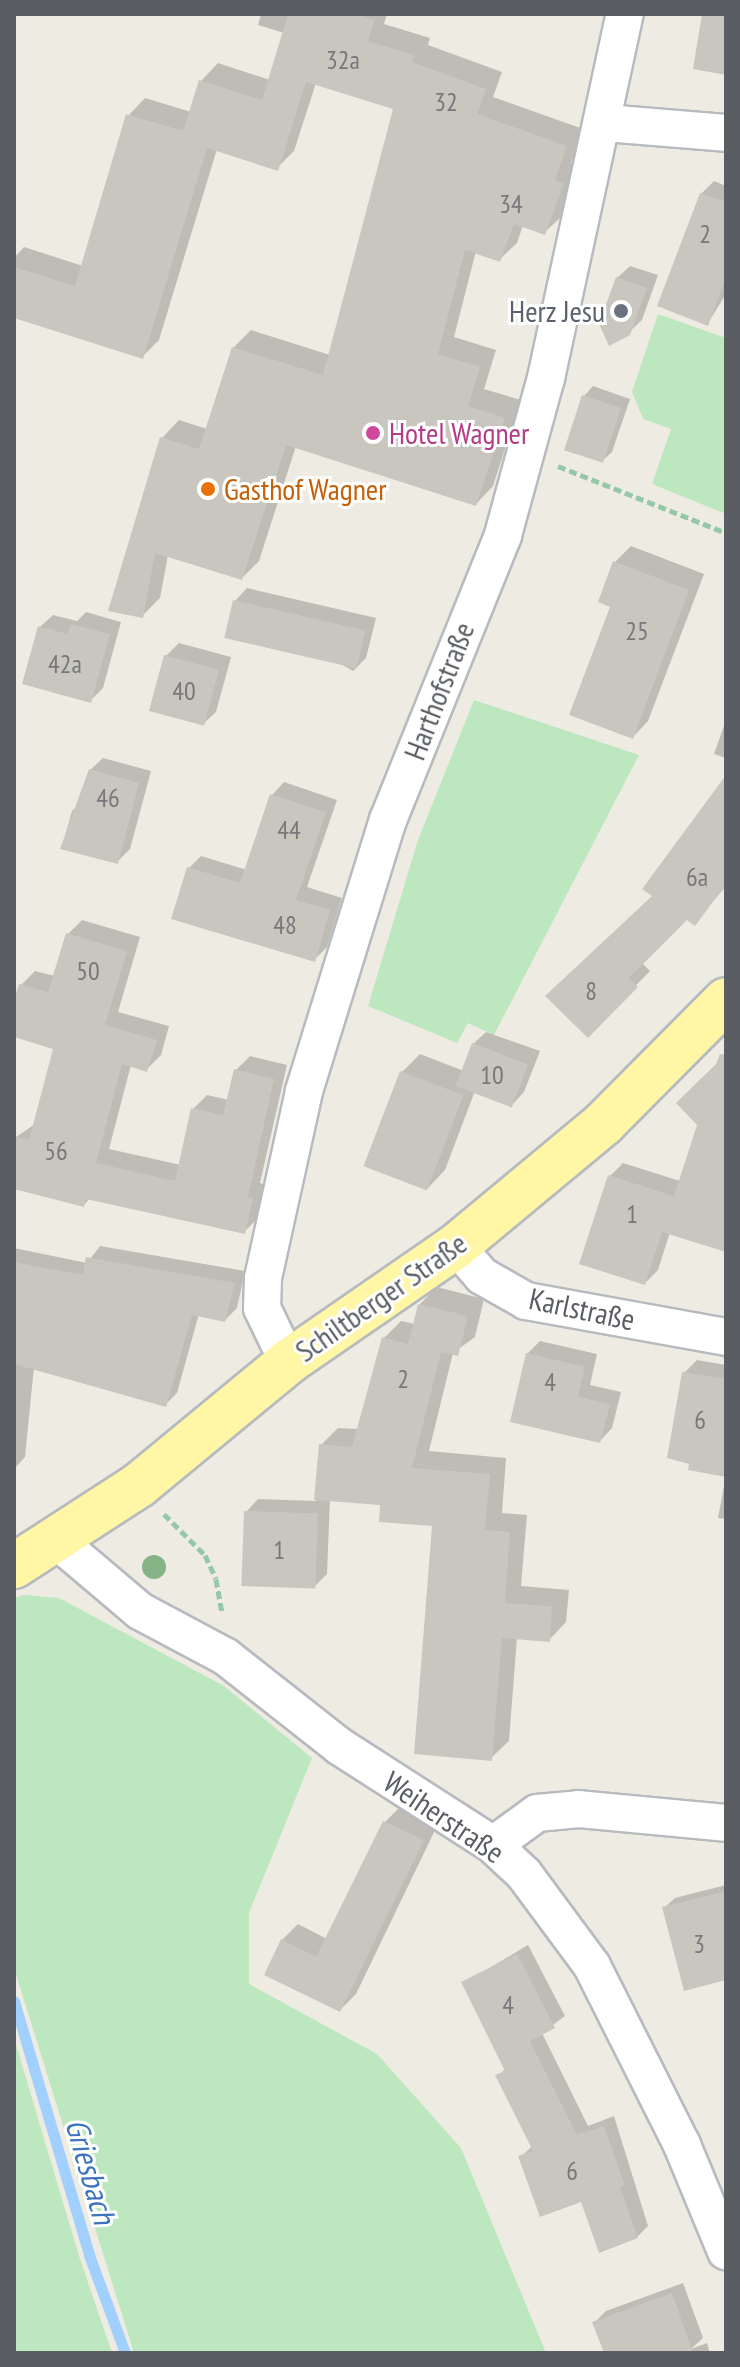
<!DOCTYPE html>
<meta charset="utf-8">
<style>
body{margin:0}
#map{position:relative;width:740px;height:2367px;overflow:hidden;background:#eeece2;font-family:"PT Sans Narrow",sans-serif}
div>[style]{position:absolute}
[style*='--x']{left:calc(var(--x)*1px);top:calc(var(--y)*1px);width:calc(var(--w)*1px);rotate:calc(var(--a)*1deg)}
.green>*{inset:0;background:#bde7bf}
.shadow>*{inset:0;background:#0003}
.stream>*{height:11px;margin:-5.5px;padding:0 5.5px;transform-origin:5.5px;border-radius:5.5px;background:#a1d0ff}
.building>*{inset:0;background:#c9c6bf;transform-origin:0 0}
.path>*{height:5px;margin-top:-2.5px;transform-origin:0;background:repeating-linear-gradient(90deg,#95c8a7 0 8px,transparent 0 12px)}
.roads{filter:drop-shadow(2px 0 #b7babf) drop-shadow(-2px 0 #b7babf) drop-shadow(0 2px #b7babf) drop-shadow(0 -2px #b7babf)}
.minor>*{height:36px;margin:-18px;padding:0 18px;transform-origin:18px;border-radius:18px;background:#fff}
.major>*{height:44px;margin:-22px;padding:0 22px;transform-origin:22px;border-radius:22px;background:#fff6a6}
.trees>*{width:24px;height:24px;margin:-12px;border-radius:50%;background:#86b386}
.dots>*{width:22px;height:22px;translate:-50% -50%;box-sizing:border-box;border:4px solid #fff;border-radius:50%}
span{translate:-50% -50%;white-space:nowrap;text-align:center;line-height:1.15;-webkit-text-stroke:6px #fff;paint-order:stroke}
.number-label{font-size:26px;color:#76787a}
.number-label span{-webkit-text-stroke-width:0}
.worship-label{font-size:30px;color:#5b616d}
.right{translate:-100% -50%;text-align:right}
.hotel-label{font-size:30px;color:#b23c85}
.left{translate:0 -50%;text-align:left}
.food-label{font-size:30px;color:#c56008}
.street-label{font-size:30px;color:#5a5e63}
.water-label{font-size:32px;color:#3c74bf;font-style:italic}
.frame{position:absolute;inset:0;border:16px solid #5a5e63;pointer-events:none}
</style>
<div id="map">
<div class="green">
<div style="clip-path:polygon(658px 314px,726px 338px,726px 514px,652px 484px,671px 429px,643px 419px,632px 392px)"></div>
<div style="clip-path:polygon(474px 700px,639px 755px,494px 1035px,468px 1023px,457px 1043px,368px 1006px,418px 840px)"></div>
<div style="clip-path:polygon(24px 1595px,59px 1598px,224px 1686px,312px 1758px,249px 1913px,249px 1984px,377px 2054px,461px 2148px,546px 2353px,134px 2353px,14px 1968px,14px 1598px)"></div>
<div style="clip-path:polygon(14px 2038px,79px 2256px,112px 2353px,14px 2353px)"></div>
</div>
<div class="shadow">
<div style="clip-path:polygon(261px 14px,387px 14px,384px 24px,430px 38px,428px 45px,502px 72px,493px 97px,583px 129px,571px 163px,580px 166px,562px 216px,544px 233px,523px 225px,517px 243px,499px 260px,476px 251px,454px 337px,496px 350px,484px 389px,521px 400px,493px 486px,476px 504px,296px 446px,259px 561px,242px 578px,168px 555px,160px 598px,142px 616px,162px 438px,179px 420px,207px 429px,233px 348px,251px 330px,330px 355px,395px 108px,316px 83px,294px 151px,277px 168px,217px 149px,159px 340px,142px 357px,14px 316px,14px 258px,24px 247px,83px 266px,128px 116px,145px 98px,191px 112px,201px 81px,218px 63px,270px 80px,284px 33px,258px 25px)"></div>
<div style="clip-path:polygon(714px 181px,726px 186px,726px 294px,708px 323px,701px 194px)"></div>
<div style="clip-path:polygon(630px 266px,658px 275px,642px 320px,628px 333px,617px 278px)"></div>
<div style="clip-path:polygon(593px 386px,630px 399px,612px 452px,602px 461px,584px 396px)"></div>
<div style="clip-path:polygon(631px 546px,704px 574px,648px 721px,633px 737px,612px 606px,615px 562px)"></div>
<div style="clip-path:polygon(247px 588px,376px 618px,366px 658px,353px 671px,235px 601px)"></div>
<div style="clip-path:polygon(86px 612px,121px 622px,103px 688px,91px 700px,40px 627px,53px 615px,77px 621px)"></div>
<div style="clip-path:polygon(179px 643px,231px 657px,216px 712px,203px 724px,166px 656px)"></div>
<div style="clip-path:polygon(726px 720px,726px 758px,714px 754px)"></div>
<div style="clip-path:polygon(103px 758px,151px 771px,130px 849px,117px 862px,62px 847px,72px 811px,82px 801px,90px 770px)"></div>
<div style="clip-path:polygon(726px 779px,726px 886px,695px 923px,687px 917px,642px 963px,650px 971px,588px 1035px,655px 896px)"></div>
<div style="clip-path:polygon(284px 782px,337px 800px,307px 887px,342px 898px,327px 947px,315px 959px,189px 868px,201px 856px,247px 870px,272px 795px)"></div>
<div style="clip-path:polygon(82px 920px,140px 937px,118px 1012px,169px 1026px,161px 1055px,147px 1069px,131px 1065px,109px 1149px,181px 1165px,193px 1109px,207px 1095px,229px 1100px,236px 1070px,250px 1056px,287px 1065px,260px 1183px,266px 1185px,258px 1218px,244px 1232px,90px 1198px,84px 1205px,14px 1187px,16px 1137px,35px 1124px,55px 1047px,14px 1035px,14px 1008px,21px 985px,35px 971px,55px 976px,68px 934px)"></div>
<div style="clip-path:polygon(486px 1032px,540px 1051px,524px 1092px,512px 1105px,475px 1091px,445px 1170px,428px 1188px,402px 1072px,420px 1054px,464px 1071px,473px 1044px)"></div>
<div style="clip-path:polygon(623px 1163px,680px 1181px,726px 1173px,726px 1250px,670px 1232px,658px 1270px,645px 1283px,610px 1176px)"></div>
<div style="clip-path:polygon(100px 1246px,245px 1271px,237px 1308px,225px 1320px,199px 1314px,177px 1393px,165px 1405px,34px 1367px,25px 1457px,14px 1469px,14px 1248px,87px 1263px)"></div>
<div style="clip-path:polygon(437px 1287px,484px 1299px,475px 1337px,453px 1353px,429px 1451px,506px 1458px,502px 1513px,527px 1515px,521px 1586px,569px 1590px,566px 1622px,549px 1640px,517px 1637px,509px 1741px,491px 1758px,434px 1524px,382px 1503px,330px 1499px,327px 1574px,314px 1587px,246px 1512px,258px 1499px,316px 1501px,321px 1445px,338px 1428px,359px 1429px,384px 1338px,401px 1321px,415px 1324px,419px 1305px)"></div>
<div style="clip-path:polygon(540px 1341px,597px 1354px,590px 1385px,621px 1392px,612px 1428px,600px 1441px,527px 1354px)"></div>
<div style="clip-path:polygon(697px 1360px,726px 1365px,726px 1519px,718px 1518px,726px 1475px,684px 1373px)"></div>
<div style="clip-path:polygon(401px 1806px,438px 1824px,356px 1994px,340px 2010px,282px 1940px,298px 1924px,327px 1939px,385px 1822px)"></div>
<div style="clip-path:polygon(726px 1885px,726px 1978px,664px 1908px,675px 1898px)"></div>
<div style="clip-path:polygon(528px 1945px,565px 2016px,542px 2033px,588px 2126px,614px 2116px,648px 2226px,637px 2237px,521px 2157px,533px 2145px,498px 2076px,506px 2068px,464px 1983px)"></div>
<div style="clip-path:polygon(683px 2283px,703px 2338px,691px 2349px,707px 2343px,710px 2353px,606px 2353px,595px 2322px,606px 2311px)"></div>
</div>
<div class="stream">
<div style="--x:14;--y:2001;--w:265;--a:73.5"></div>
<div style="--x:89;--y:2255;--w:104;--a:69.8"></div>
</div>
<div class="building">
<div style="clip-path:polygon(288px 14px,356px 14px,375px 20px,368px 41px,414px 55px,412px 62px,486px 89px,477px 114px,567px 146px,555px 180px,564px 183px,545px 235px,514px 224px,500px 262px,465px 250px,438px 354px,480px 367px,468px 406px,505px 418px,476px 506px,286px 445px,242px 580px,155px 553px,143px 618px,108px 611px,160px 437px,199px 449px,232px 347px,323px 375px,393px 109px,306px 82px,278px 171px,207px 148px,143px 359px,14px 318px,14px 267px,75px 286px,126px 114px,183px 131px,199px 80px,262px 100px)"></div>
<div style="clip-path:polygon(702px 14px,726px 14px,726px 75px,693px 69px)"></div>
<div style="clip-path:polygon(700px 193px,726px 202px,726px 276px,708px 326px,657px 306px)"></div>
<div style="clip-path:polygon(616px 277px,647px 288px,630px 335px,609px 346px,599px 324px)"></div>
<div style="left:582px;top:395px;width:41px;height:58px;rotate:18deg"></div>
<div style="clip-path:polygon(613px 561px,689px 590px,633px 739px,569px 715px,610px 607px,598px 602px)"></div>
<div style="left:233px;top:600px;width:136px;height:39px;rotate:13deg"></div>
<div style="clip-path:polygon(71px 624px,110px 634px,91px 703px,22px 684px,38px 626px,68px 634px)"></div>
<div style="left:164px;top:655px;width:57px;height:58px;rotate:15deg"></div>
<div style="clip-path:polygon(89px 769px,139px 783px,118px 864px,60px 849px)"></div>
<div style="clip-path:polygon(726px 775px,726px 884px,695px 926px,687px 920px,629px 978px,638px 987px,588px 1038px,545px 996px,652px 896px,642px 889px)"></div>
<div style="clip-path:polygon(270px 794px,326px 812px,296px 900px,330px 910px,315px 962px,171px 919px,187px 867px,240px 883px)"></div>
<div style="clip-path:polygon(66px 933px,127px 951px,105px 1025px,157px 1040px,147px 1072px,122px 1064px,96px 1163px,175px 1181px,191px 1108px,223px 1115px,234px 1069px,274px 1079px,248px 1197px,253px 1198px,245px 1234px,86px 1199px,84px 1207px,14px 1189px,14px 1136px,29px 1140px,53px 1049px,14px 1037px,14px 1000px,19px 984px,48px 992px)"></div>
<div style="left:472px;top:1043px;width:60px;height:46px;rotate:21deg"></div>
<div style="clip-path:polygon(720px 1054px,726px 1055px,726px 1252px,662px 1232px,645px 1285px,579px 1264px,608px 1175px,674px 1196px,697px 1125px,676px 1103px,716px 1064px)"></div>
<div style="left:400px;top:1071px;width:68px;height:102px;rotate:21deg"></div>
<div style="clip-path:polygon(86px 1257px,235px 1283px,225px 1322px,192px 1315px,166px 1407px,14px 1364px,14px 1262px,83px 1275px)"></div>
<div style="clip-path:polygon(418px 1304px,468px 1316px,458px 1356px,441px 1352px,412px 1468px,490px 1474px,485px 1530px,510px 1532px,505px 1603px,552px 1606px,550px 1642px,502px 1638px,492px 1761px,414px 1754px,432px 1526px,379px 1522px,380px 1505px,314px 1500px,319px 1444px,352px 1447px,382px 1337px,408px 1344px)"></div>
<div style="clip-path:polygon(526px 1353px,585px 1367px,578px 1397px,610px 1404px,600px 1443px,510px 1422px)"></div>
<div style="clip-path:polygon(682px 1372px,726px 1379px,726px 1477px,688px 1470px,689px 1464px,667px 1458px)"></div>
<div style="left:244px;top:1511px;width:74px;height:75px;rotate:2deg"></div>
<div style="clip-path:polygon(383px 1821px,424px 1840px,340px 2012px,264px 1975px,281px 1939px,316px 1957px)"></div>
<div style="clip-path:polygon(726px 1891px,726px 1980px,684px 1991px,662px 1907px)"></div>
<div style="clip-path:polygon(517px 1954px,555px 2028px,530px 2041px,577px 2135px,604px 2126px,625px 2186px,620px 2187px,638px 2238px,599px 2253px,581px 2202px,540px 2217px,518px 2156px,533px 2151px,495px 2075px,505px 2071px,461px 1982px)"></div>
<div style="clip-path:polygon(672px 2293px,693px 2353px,604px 2353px,592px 2322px)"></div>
</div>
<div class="path">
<div style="--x:558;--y:466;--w:181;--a:21.7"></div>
<div style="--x:164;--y:1514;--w:58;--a:45"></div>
<div style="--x:205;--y:1555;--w:26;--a:65"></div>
<div style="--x:216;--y:1579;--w:34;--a:80"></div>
</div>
<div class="roads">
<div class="minor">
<div style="--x:605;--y:123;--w:121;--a:4.7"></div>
<div style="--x:456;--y:1246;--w:40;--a:49"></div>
<div style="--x:482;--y:1276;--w:51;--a:29.6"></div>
<div style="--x:526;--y:1301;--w:203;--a:10.2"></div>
<div style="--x:288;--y:1362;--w:60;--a:-115.7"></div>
<div style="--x:262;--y:1308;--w:30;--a:-88"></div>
<div style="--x:263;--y:1278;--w:191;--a:-77.6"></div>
<div style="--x:304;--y:1091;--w:284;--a:-72.8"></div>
<div style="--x:388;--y:820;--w:307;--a:-68"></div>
<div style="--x:503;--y:535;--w:163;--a:-74.7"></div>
<div style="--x:546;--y:378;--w:372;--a:-77.8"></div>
<div style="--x:55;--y:1539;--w:111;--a:40.3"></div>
<div style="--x:140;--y:1611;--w:98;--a:28.1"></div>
<div style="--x:226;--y:1657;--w:144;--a:38.2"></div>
<div style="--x:339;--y:1746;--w:183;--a:32.7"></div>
<div style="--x:493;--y:1845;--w:42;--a:43.1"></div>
<div style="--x:524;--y:1874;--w:114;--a:53.5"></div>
<div style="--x:592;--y:1966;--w:200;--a:63.3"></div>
<div style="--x:682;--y:2145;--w:115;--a:67.5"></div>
<div style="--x:493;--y:1845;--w:54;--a:-36"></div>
<div style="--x:537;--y:1813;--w:42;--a:-5.4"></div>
<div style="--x:579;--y:1809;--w:148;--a:5.4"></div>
</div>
<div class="major">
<div style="--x:14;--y:1566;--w:149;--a:-32.9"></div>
<div style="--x:139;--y:1485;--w:193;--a:-39.5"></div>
<div style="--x:288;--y:1362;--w:204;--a:-34.6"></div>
<div style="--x:456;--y:1246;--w:192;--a:-39.7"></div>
<div style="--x:604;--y:1123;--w:173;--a:-45.2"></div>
</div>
</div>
<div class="trees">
<div style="left:154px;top:1567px"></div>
</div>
<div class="dots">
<div style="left:621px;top:311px;background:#6b7280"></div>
<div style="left:373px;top:433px;background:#d1479c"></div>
<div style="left:208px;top:489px;background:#e8710a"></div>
</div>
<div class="number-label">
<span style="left:343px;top:60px">32a</span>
<span style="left:446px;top:102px">32</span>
<span style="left:511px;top:204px">34</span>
<span style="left:705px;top:234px">2</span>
<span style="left:637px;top:631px">25</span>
<span style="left:65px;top:664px">42a</span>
<span style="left:184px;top:691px">40</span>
<span style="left:108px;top:798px">46</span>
<span style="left:289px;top:830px">44</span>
<span style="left:697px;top:877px">6a</span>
<span style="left:285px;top:925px">48</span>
<span style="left:88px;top:971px">50</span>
<span style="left:591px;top:991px">8</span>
<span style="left:492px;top:1075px">10</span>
<span style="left:56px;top:1151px">56</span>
<span style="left:632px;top:1214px">1</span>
<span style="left:403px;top:1379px">2</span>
<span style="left:550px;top:1382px">4</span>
<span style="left:700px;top:1420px">6</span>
<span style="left:279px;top:1550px">1</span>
<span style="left:699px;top:1944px">3</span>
<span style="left:508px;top:2005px">4</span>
<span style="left:572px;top:2171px">6</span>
</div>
<div class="worship-label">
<span class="right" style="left:605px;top:311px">Herz Jesu</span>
</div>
<div class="hotel-label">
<span class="left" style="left:389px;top:433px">Hotel Wagner</span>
</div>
<div class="food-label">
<span class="left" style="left:224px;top:489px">Gasthof Wagner</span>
</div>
<div class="street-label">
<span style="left:439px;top:691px;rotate:-69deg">Harthofstraße</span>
<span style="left:381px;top:1297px;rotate:-35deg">Schiltberger Straße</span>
<span style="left:582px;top:1309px;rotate:12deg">Karlstraße</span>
<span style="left:444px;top:1817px;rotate:34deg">Weiherstraße</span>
</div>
<div class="water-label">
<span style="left:91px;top:2171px;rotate:74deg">Griesbach</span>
</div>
<div class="frame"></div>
</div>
